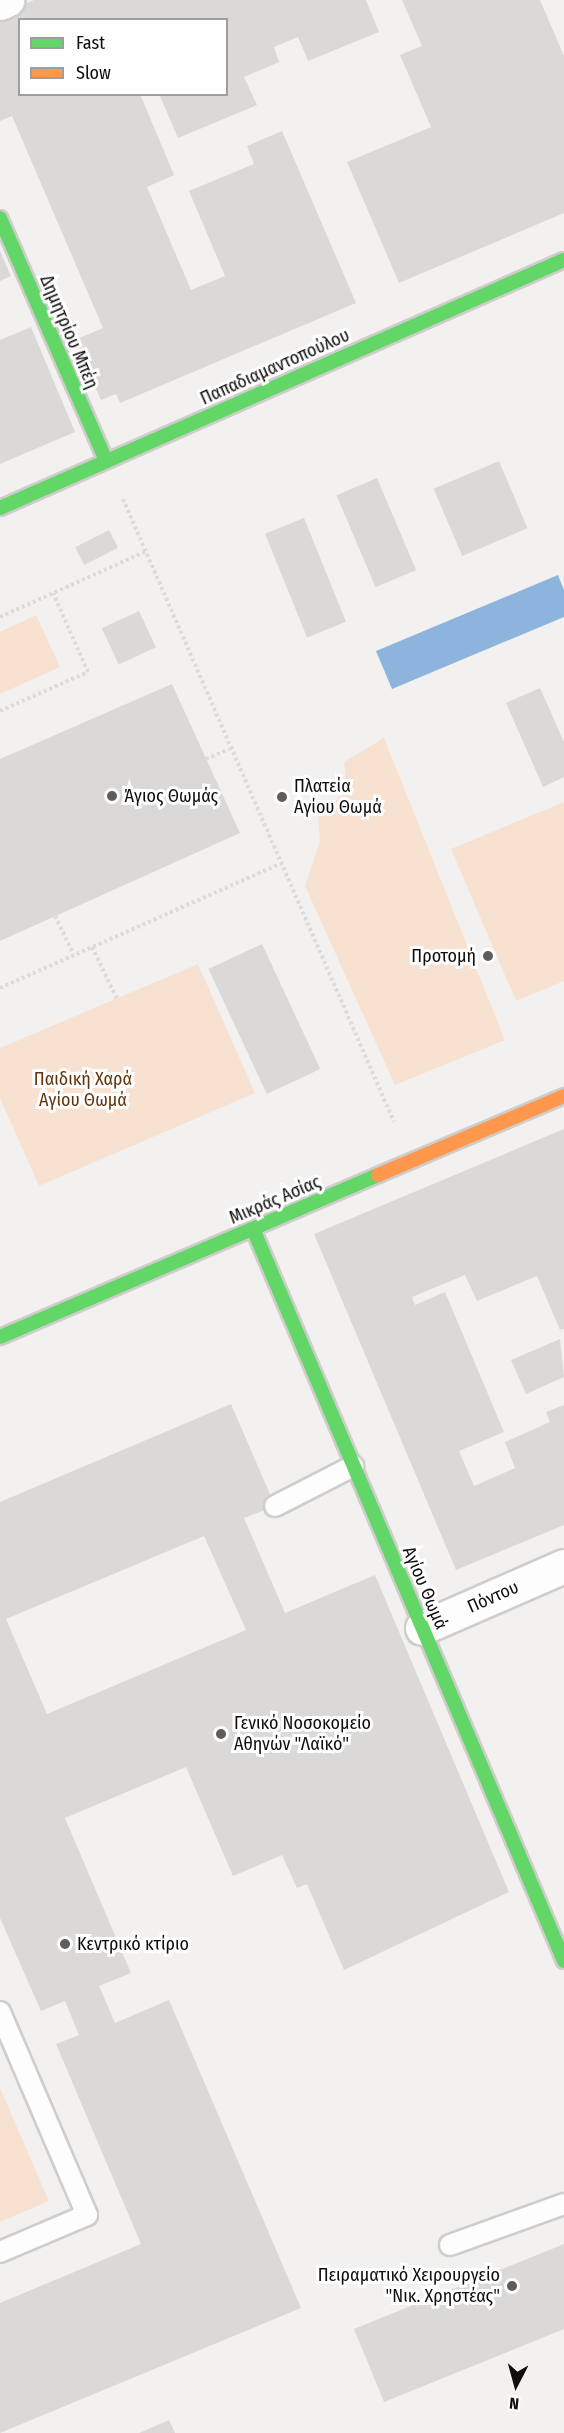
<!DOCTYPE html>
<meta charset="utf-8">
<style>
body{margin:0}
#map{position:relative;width:564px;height:2433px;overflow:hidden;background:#f3f1ef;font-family:"Fira Sans Condensed",sans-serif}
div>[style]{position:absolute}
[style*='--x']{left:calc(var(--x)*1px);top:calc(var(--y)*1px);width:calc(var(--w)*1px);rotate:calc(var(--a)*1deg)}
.green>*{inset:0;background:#f7e1d1}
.water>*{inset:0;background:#8cb4dd}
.building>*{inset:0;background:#dad9d7;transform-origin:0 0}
.path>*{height:4px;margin-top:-2px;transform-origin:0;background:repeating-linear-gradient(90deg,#dcdbdb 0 3px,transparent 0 6px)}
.roads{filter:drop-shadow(2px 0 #cecdcb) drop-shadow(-2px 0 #cecdcb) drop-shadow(0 2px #cecdcb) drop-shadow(0 -2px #cecdcb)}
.lane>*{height:20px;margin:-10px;padding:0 10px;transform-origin:10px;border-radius:10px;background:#fdfdfd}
.street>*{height:33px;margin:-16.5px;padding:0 16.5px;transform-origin:16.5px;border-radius:16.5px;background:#fdfdfd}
.fast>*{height:14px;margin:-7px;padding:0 7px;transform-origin:7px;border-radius:7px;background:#63d668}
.slow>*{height:14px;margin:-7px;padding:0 7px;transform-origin:7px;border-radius:7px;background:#ff974d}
.dots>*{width:16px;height:16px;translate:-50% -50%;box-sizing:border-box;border:3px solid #fefefe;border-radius:50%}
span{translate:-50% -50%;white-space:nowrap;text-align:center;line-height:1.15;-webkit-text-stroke:6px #fefefe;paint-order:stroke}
.street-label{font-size:18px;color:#0f0e0d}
.poi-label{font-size:18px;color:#0f0e0d}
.left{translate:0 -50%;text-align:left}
.right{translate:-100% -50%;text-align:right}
.park-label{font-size:18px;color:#61340b}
.legend{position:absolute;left:18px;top:18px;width:210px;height:78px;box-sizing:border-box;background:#fefefe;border:2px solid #9e9e9e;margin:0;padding:8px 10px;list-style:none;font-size:18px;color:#0f0e0d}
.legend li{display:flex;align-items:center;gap:12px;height:30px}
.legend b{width:30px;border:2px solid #9e9e9e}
.north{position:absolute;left:486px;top:2355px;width:60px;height:60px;-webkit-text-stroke:4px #fefefe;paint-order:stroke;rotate:186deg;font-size:16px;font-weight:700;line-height:24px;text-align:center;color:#0f0e0d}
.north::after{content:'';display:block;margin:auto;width:21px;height:27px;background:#0f0e0d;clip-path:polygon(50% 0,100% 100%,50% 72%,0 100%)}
</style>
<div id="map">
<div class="green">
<div style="clip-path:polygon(36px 615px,60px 667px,0 694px,0 632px)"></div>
<div style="clip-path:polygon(384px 738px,505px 1040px,395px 1085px,305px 886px,320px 841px,318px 817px,347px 790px,344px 762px)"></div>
<div style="clip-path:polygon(564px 802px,564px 981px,516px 1001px,451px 849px)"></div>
<div style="clip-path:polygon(198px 964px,255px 1093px,39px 1186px,0 1098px,0 1048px)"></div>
<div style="clip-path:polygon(0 2088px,49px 2201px,0 2222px)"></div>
</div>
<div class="water">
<div style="clip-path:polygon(558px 575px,564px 590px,564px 617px,392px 689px,376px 651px)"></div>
</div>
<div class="building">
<div style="clip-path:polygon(34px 0,366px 0,379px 32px,308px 61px,298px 37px,274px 47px,279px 62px,244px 77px,257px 105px,178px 138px,159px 94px,226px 94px,226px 20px,20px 20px,20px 94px,140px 94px,174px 175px,147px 187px,191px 290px,225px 276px,189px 191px,254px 164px,247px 146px,282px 131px,356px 303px,120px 403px,116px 394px,101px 400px,75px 340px,103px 328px,12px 116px,0 121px,0 15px)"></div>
<div style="clip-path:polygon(402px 0,540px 0,564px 56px,564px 213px,399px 283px,347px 162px,431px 127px,400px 55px,422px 46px)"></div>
<div style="clip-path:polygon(0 251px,11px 276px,0 281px)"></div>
<div style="clip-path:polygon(31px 327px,75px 432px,0 464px,0 340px)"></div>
<div style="left:499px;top:461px;width:73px;height:71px;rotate:67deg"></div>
<div style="left:377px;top:478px;width:100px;height:44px;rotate:67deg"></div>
<div style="left:304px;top:518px;width:112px;height:42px;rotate:68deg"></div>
<div style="left:109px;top:530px;width:20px;height:38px;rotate:63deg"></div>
<div style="left:139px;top:611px;width:40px;height:41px;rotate:65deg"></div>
<div style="clip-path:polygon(172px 684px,240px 833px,0 941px,0 759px)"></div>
<div style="clip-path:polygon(540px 688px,564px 742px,564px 777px,543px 787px,506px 703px)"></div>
<div style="left:262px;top:944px;width:138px;height:59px;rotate:65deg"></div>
<div style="clip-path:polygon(564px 1129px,564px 1329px,560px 1330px,537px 1276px,477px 1301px,465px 1275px,412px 1297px,415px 1305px,445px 1292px,504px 1432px,459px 1451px,474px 1486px,515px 1468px,505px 1442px,550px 1422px,546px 1412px,564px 1405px,564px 1525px,456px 1570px,314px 1234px)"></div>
<div style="clip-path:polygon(560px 1339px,564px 1377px,526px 1394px,511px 1360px)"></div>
<div style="clip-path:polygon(evenodd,231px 1404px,275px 1506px,244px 1518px,285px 1613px,375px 1575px,509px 1892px,344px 1970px,307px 1884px,297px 1888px,282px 1855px,233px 1876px,186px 1767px,65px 1818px,131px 1973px,99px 1986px,115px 2023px,169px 2000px,301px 2308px,0 2433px,0 2303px,141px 2244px,56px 2044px,79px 2035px,65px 2001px,41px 2011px,0 1918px,0 1502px,231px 1404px,204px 1536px,246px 1630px,47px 1714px,6px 1619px,204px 1536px)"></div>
<div style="clip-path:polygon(564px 2244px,564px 2329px,384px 2402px,354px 2329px)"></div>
<div style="clip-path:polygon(169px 2420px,175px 2433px,139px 2433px)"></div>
</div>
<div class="path">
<div style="--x:123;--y:499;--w:679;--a:66.49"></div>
<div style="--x:0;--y:617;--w:161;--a:-24.2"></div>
<div style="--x:0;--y:711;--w:96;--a:-23.9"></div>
<div style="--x:88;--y:672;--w:86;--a:-113.9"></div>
<div style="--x:206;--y:759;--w:25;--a:-23"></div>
<div style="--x:55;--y:916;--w:43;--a:64"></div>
<div style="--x:92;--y:947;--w:58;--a:64.3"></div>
<div style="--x:0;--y:988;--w:306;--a:-23.9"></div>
</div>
<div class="roads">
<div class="lane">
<div style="--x:275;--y:1506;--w:88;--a:-27.1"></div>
<div style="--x:0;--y:2012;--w:221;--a:66.8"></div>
<div style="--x:87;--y:2215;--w:95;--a:157"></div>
<div style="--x:450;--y:2245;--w:121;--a:-19.8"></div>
</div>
<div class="street">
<div style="--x:0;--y:3;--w:8;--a:-23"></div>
<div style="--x:422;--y:1628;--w:155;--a:-23.6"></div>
</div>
<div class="fast">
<div style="--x:0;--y:218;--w:265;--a:66.4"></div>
<div style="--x:0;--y:508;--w:616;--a:-23.74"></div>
<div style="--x:253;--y:1229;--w:795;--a:66.98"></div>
<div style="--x:0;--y:1337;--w:411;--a:-23.2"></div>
</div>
<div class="slow">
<div style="--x:378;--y:1175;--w:202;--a:-23"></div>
</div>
</div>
<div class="dots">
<div style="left:112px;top:796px;background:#5f5d5c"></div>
<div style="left:282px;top:797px;background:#5f5d5c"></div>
<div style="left:488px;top:956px;background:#5f5d5c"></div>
<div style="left:221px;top:1734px;background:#5f5d5c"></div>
<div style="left:65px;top:1944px;background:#5f5d5c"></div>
<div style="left:512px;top:2286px;background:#5f5d5c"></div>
</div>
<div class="street-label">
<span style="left:69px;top:332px;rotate:67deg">Δημητρίου Μπέη</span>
<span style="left:275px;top:367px;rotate:-24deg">Παπαδιαμαντοπούλου</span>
<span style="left:275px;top:1200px;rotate:-23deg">Μικράς Ασίας</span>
<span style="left:425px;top:1588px;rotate:67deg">Αγίου Θωμά</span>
<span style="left:493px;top:1597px;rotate:-24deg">Πόντου</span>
</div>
<div class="poi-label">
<span class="left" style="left:294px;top:797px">Πλατεία<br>Αγίου Θωμά</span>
<span class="left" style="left:124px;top:796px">Άγιος Θωμάς</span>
<span class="right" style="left:476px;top:956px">Προτομή</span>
<span class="left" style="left:234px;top:1734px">Γενικό Νοσοκομείο<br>Αθηνών "Λαϊκό"</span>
<span class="left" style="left:77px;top:1944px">Κεντρικό κτίριο</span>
<span class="right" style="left:500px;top:2286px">Πειραματικό Χειρουργείο<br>"Νικ. Χρηστέας"</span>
</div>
<div class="park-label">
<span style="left:83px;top:1090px">Παιδική Χαρά<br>Αγίου Θωμά</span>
</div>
<ul class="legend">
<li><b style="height:8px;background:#63d668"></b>Fast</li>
<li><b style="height:8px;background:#ff974d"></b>Slow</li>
</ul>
<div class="north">N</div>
</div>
